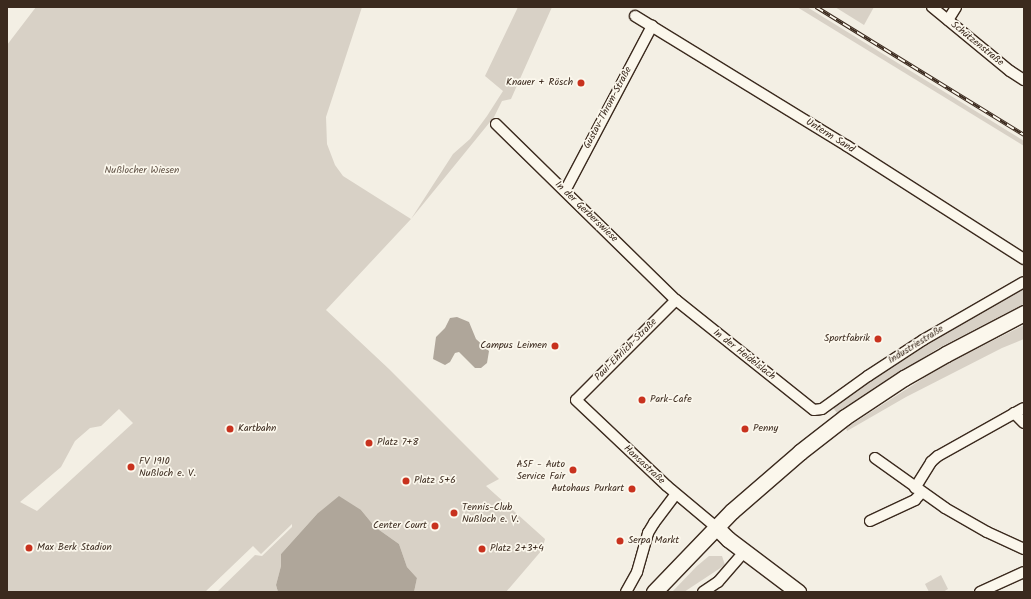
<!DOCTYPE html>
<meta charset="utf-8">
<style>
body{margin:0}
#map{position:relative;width:1031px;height:599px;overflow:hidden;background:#f3efe4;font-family:Kalam,sans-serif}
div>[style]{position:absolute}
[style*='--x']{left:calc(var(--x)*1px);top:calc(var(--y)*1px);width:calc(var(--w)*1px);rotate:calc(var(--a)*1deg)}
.green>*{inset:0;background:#d8d1c6}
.water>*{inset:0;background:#afa69a}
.roads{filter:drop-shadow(1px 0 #3b2a1e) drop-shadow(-1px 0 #3b2a1e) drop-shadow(0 1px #3b2a1e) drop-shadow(0 -1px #3b2a1e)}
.street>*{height:10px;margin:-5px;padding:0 5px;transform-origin:5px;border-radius:5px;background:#fbf7ec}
.secondary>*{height:15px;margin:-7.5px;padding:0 7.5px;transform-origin:7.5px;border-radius:7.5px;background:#fbf7ec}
.rail>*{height:4px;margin-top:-2px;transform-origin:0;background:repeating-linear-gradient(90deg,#fbf7ec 0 8px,#3b2a1e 0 16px);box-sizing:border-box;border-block:1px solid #3b2a1e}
.dots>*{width:11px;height:11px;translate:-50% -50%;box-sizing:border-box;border:2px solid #fbf7ec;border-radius:50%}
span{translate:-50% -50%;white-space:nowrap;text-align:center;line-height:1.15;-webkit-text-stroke:3.5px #fbf7ec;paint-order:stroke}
.street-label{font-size:10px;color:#3b2a1e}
.poi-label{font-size:10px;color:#3b2a1e}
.right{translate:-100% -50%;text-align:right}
.left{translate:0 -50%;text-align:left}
.park-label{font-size:10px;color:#625448}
.frame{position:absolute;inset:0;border:8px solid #3b2a1e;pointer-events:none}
</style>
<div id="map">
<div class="green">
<div style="clip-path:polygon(evenodd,36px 7px,362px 7px,326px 117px,327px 144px,335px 165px,343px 176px,411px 219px,453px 154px,470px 139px,487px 116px,503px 91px,485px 76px,518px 7px,552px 7px,511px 99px,502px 101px,494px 117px,411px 219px,326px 310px,389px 369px,499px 479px,486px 486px,545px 539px,542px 550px,506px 592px,414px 592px,417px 578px,407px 567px,399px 544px,375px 527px,361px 510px,317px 514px,281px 554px,281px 566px,276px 585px,278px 592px,217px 592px,255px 555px,262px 556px,292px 527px,292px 524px,261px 554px,253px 546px,205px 592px,7px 592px,7px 45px,36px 7px,119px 409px,133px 423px,37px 511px,20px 502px,61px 467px,75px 441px,90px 428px,101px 426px,119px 409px)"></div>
<div style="clip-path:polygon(797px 7px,807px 7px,1024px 141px,1024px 146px)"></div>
<div style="clip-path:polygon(835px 7px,874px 7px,864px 25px)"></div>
<div style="clip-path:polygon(1024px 286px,1024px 304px,937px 349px,837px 413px,831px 405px,924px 343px)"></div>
<div style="clip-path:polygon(1024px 325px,1024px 339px,1002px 348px,906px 397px,847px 431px,846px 428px,944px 365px)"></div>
<div style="clip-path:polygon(709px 556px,722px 556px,725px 565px,684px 592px,672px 592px,697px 566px)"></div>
<div style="clip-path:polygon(941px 575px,948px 589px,943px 592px,929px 592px,925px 584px)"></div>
</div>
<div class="water">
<div style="clip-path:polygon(457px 317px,469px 322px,476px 339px,489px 351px,487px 363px,481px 368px,475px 368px,459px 352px,455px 353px,450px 362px,445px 365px,433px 359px,436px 337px,445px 328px,450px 318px)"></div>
<div style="clip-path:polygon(339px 496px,361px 510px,375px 527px,399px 544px,407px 567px,417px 578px,414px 592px,278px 592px,276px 585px,281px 566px,281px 554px,317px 514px)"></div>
</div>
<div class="roads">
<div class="street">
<div style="--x:932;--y:7;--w:101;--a:39.4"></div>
<div style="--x:1010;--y:71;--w:17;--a:33"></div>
<div style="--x:635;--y:16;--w:249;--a:31.5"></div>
<div style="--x:847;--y:146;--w:210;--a:32.6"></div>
<div style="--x:948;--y:20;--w:15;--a:-58"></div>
<div style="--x:496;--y:124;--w:252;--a:44.4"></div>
<div style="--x:676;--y:300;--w:176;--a:38.6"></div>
<div style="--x:814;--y:410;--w:8;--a:-7"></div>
<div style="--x:822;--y:409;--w:57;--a:-35.7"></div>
<div style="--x:868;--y:376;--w:66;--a:-33.2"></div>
<div style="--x:923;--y:340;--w:116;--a:-29.9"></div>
<div style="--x:565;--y:191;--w:187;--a:-62.2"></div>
<div style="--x:676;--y:300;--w:141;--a:135"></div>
<div style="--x:576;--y:400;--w:125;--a:43.4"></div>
<div style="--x:667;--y:486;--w:64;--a:39.9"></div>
<div style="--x:1014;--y:413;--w:14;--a:45"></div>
<div style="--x:875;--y:458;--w:86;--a:35.5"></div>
<div style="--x:945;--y:508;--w:48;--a:29.7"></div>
<div style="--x:987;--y:532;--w:41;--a:24.7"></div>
<div style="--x:915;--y:488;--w:31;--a:-58"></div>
<div style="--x:931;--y:462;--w:9;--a:-41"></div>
<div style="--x:938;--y:456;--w:98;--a:-29.2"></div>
<div style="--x:870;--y:521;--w:50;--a:-25"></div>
<div style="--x:915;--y:500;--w:9;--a:-49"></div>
<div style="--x:626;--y:592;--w:23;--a:-61"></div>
<div style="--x:637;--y:572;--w:41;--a:-74.2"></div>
<div style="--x:648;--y:533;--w:12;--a:-59"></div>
<div style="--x:654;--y:523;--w:36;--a:-53"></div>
<div style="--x:703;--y:592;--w:18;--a:-34"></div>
<div style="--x:718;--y:582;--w:40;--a:-49"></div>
<div style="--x:980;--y:592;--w:48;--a:-24.4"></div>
</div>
<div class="secondary">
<div style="--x:716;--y:527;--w:17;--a:45"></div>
<div style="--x:728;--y:539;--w:88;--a:37.1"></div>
<div style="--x:654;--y:592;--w:112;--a:-46.1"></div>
<div style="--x:732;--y:511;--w:90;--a:-40.9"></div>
<div style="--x:800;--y:452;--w:57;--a:-37.9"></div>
<div style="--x:845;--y:417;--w:71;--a:-33.5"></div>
<div style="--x:904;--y:378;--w:48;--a:-29.7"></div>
<div style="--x:946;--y:354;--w:88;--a:-27.7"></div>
</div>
</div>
<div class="rail">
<div style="--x:816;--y:7;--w:244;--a:31.6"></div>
</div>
<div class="dots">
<div style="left:581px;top:83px;background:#c8321e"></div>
<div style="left:878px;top:339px;background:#c8321e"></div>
<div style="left:555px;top:346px;background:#c8321e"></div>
<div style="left:642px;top:400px;background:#c8321e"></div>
<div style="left:230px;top:429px;background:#c8321e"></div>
<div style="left:745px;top:429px;background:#c8321e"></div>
<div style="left:369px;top:443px;background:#c8321e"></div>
<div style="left:131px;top:467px;background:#c8321e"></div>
<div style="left:573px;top:470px;background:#c8321e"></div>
<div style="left:406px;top:481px;background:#c8321e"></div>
<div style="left:632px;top:489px;background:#c8321e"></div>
<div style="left:454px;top:513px;background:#c8321e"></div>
<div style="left:435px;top:526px;background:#c8321e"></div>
<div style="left:620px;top:541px;background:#c8321e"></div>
<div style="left:29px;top:548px;background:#c8321e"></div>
<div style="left:482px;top:549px;background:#c8321e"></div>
</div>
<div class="street-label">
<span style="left:977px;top:44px;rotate:39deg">Schützenstraße</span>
<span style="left:608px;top:108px;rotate:-62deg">Gustav-Throm-Straße</span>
<span style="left:830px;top:136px;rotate:32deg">Unterm Sand</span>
<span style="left:586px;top:212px;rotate:44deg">In der Gerberswiese</span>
<span style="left:916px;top:345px;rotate:-32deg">Industriestraße</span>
<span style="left:626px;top:350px;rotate:-45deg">Paul-Ehrlich-Straße</span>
<span style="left:744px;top:355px;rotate:38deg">In der Heidelslach</span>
<span style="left:644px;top:465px;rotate:43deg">Hansastraße</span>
</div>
<div class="poi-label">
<span class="right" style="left:573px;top:83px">Knauer + Rösch</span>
<span class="right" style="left:870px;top:339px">Sportfabrik</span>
<span class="right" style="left:547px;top:346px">Campus Leimen</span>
<span class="left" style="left:650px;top:400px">Park-Cafe</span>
<span class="left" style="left:238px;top:429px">Kartbahn</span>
<span class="left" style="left:753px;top:429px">Penny</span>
<span class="left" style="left:377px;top:443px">Platz 7+8</span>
<span class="left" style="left:139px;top:467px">FV 1910<br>Nußloch e. V.</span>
<span class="right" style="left:565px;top:470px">ASF - Auto<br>Service Fair</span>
<span class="left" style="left:414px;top:481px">Platz 5+6</span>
<span class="right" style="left:624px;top:489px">Autohaus Purkart</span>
<span class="left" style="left:462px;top:513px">Tennis-Club<br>Nußloch e. V.</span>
<span class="right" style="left:427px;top:526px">Center Court</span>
<span class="left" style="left:628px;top:541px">Serpa Markt</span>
<span class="left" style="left:37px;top:548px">Max Berk Stadion</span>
<span class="left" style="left:490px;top:549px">Platz 2+3+4</span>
</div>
<div class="park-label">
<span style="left:142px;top:171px">Nußlocher Wiesen</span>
</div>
<div class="frame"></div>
</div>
